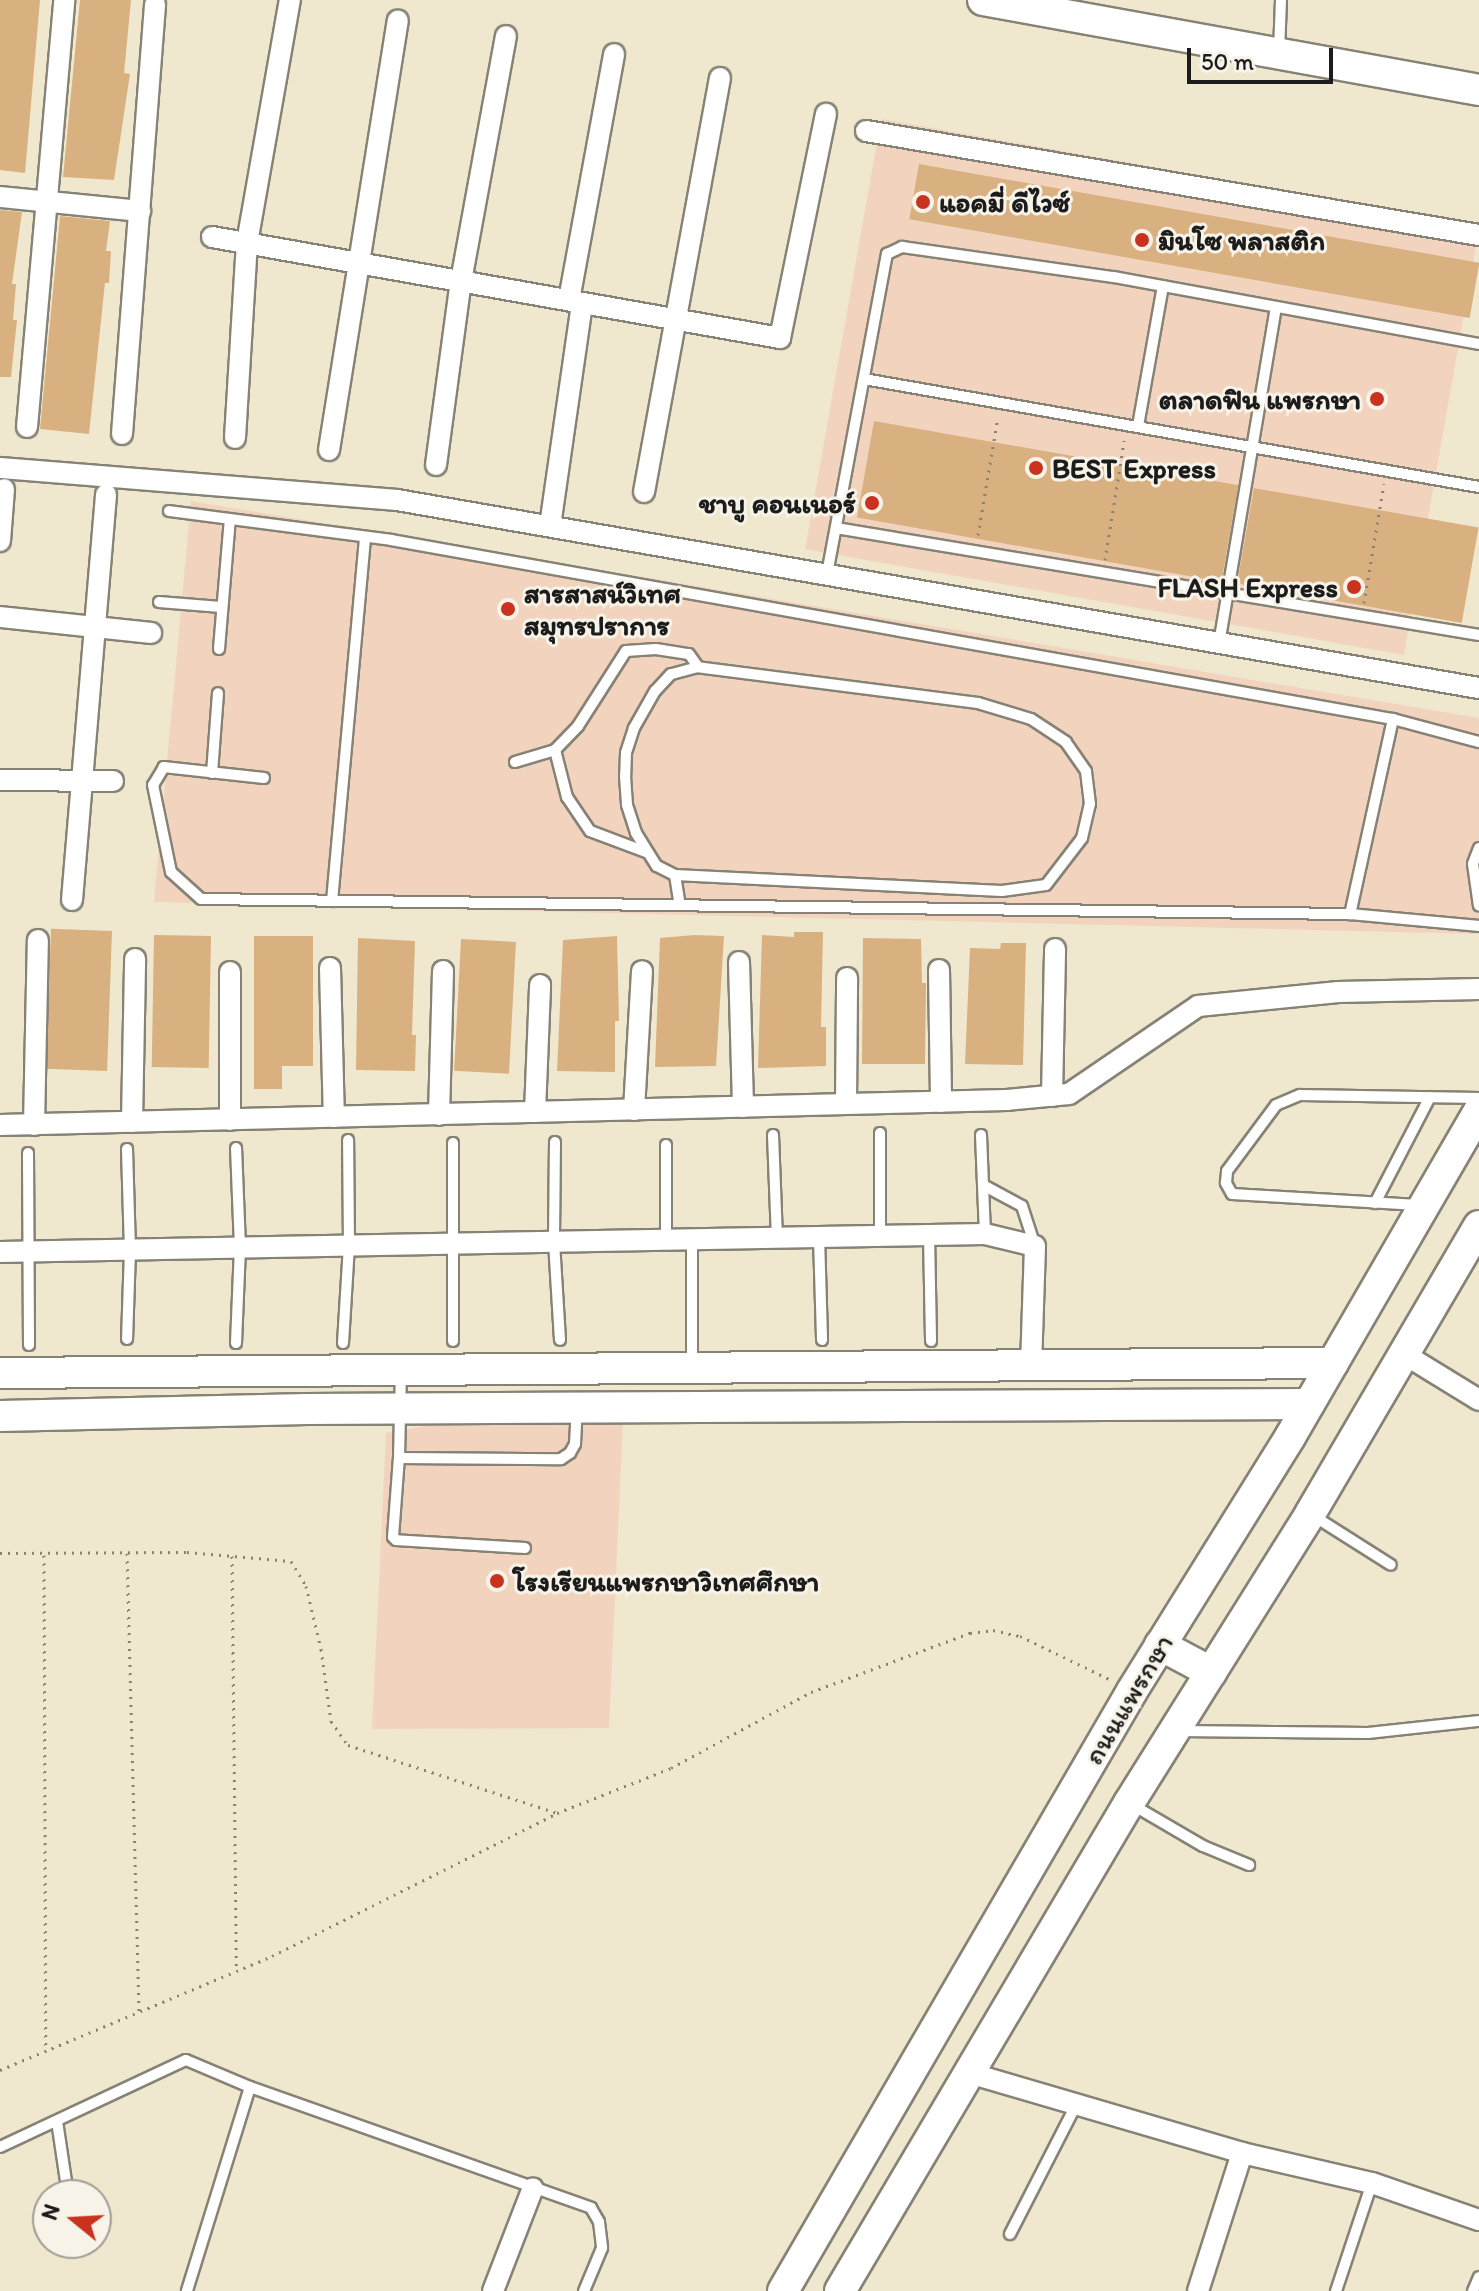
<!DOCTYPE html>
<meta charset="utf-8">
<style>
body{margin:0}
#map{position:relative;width:1479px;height:2291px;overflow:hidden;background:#efe8ce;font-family:Itim,"Playpen Sans Thai",sans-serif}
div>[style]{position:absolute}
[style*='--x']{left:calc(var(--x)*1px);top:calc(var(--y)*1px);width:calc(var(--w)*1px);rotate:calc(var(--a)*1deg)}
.built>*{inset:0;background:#f2d4be;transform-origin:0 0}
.building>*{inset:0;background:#d9b180;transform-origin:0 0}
.path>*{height:3px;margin-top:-1.5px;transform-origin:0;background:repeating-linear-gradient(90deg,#868275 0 2px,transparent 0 8px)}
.roads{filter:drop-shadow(2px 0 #868275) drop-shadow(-2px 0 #868275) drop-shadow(0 2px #868275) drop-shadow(0 -2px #868275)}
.lane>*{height:10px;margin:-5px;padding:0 5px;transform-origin:5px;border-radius:5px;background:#fff}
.street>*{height:20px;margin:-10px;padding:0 10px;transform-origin:10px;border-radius:10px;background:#fff}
.secondary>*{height:30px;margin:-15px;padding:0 15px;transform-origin:15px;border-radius:15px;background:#fff}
.dots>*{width:22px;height:22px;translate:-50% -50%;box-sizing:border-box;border:4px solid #f7f3e8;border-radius:50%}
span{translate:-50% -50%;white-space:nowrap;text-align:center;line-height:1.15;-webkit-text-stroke:6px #f7f3e8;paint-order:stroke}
.poi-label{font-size:28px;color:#1c1c1c;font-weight:700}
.left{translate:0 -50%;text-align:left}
.right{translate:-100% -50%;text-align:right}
.street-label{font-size:28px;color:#1c1c1c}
.north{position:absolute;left:32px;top:2179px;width:80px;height:80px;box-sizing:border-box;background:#f7f3e8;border:2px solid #9f9d96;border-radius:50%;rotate:288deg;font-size:22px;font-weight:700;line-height:32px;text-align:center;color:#1c1c1c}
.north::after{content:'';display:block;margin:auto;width:28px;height:36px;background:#c8321e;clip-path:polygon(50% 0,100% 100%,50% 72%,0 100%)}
.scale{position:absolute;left:1187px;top:48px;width:146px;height:36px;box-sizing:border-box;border:4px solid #1c1c1c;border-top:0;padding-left:10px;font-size:24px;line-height:28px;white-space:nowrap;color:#1c1c1c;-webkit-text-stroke:6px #f7f3e8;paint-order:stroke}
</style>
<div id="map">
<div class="built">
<div style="left:881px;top:119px;width:608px;height:437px;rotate:10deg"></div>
<div style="clip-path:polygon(191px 501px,1479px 718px,1479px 934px,154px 902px)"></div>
<div style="clip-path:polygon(623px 1423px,609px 1728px,372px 1729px,386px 1433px,425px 1426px)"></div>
</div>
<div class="building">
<div style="clip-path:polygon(0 0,40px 0,25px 173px,0 170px)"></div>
<div style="clip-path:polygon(80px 0,131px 0,124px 73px,130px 74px,114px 180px,63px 177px)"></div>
<div style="left:919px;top:164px;width:569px;height:56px;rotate:10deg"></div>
<div style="clip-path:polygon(0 210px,22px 212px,12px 284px,16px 284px,13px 320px,17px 320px,11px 377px,0 377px)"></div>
<div style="clip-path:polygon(60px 216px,110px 221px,106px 251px,111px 251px,109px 283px,105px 283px,89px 434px,40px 429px)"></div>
<div style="left:874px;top:421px;width:370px;height:98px;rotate:10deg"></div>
<div style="left:1254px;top:488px;width:228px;height:97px;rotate:10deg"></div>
<div style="left:112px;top:931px;width:140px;height:61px;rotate:92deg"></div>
<div style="clip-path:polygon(794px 932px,823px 932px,821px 1027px,826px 1027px,826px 1066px,758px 1068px,762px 935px,794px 937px)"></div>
<div style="left:154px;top:935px;width:57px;height:132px;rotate:1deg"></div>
<div style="clip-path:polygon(694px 935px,724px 936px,716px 1066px,655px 1067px,660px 938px)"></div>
<div style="clip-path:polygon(254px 936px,313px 936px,313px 1066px,282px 1066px,282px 1089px,254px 1089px)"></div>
<div style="clip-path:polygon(617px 936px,619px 1021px,615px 1021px,615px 1072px,557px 1071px,563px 940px)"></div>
<div style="clip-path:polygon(358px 938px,415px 941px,412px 1035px,416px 1035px,415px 1071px,356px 1070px)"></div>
<div style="clip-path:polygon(863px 938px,921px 939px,922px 983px,926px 983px,925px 1064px,862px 1064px)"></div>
<div style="left:461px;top:939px;width:55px;height:132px;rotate:3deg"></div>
<div style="clip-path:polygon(1001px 943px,1026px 943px,1023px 1065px,965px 1064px,970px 948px,1000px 949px)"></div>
</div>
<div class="path">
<div style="--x:978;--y:535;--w:120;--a:-80.4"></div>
<div style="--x:1105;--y:560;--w:121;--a:-80.9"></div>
<div style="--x:1364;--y:603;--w:121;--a:-80.5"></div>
<div style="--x:0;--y:1553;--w:187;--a:-0.3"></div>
<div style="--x:187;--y:1552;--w:104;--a:4.9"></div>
<div style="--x:291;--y:1561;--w:29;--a:59"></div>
<div style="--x:306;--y:1586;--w:65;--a:76.6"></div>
<div style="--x:321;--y:1649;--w:73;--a:82.1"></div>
<div style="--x:331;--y:1721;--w:29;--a:55"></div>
<div style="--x:348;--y:1745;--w:220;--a:18"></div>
<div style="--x:127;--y:1553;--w:459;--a:88.5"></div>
<div style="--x:44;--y:1555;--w:496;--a:89.8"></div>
<div style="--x:232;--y:1556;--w:415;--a:89.4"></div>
<div style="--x:0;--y:2070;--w:295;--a:-22.7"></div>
<div style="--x:272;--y:1956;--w:319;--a:-26.6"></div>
<div style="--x:557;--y:1813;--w:123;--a:-21.5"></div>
<div style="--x:671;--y:1768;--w:159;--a:-28.5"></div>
<div style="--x:811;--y:1692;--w:170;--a:-20.4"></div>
<div style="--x:970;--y:1633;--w:23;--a:-7"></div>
<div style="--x:993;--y:1630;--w:28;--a:13"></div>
<div style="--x:1020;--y:1636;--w:101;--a:25.8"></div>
</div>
<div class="roads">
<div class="lane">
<div style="--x:1279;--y:52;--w:52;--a:-87.8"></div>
<div style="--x:864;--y:379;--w:624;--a:9.96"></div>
<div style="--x:1138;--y:426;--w:142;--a:-79.9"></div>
<div style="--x:169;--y:511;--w:224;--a:7.4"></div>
<div style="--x:391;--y:540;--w:1018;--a:10.13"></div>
<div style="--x:1393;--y:719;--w:200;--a:102.4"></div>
<div style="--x:836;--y:528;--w:652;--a:9.45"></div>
<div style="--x:827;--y:574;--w:326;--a:-79.4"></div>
<div style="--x:887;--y:254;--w:17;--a:-25"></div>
<div style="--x:902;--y:247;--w:214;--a:8.1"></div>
<div style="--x:1114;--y:277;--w:371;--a:10.4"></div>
<div style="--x:159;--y:602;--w:62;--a:4.6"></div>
<div style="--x:1219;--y:644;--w:341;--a:-80.4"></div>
<div style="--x:219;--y:649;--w:130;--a:-85.2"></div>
<div style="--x:1393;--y:719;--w:89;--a:15"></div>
<div style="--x:555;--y:750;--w:49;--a:75.7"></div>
<div style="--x:567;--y:797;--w:41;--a:55.9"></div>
<div style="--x:590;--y:831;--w:60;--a:20.6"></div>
<div style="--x:515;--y:762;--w:42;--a:-16.7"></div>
<div style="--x:555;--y:750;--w:33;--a:-46"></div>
<div style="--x:578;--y:726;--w:89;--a:-57.4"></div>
<div style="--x:626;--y:651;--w:30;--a:-4"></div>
<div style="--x:656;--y:649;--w:33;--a:9"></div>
<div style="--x:689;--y:654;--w:16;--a:55"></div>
<div style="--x:212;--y:773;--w:80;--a:-85.7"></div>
<div style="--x:264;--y:778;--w:101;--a:-173.7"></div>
<div style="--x:164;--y:767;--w:21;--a:121"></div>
<div style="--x:153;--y:785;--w:89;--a:78.3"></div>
<div style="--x:171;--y:872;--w:40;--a:42"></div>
<div style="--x:201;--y:899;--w:1149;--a:0.75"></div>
<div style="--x:1350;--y:914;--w:130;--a:5.3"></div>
<div style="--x:1479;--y:848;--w:17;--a:111"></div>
<div style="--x:1473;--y:864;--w:42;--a:81.9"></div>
<div style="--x:675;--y:875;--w:327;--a:2.8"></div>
<div style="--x:1002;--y:891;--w:44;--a:-7.8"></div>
<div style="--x:1046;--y:885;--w:59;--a:-52.5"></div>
<div style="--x:1082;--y:838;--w:35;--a:-77"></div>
<div style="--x:1090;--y:804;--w:33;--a:-97"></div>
<div style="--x:1086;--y:771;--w:35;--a:-125"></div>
<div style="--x:1066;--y:742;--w:42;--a:-146.7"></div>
<div style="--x:1031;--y:719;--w:55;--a:-163.2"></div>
<div style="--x:978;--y:703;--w:282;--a:-172.7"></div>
<div style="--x:698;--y:667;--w:28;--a:165"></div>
<div style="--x:671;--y:674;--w:23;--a:133"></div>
<div style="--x:655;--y:691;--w:43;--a:119.6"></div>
<div style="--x:634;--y:728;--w:26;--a:108"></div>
<div style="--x:626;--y:753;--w:23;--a:92"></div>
<div style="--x:625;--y:776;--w:29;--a:86"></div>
<div style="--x:627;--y:805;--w:29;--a:72"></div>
<div style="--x:636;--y:833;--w:39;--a:58"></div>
<div style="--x:657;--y:866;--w:20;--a:27"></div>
<div style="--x:675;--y:875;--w:30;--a:81"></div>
<div style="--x:332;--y:901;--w:365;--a:-84.8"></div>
<div style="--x:880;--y:1133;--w:103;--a:90"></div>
<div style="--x:773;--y:1135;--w:103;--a:87.8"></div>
<div style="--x:981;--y:1135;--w:99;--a:87.7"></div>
<div style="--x:555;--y:1142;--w:100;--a:90.6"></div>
<div style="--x:554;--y:1242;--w:98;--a:86.5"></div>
<div style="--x:453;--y:1143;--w:198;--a:90"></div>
<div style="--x:127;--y:1149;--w:101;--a:88.3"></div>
<div style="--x:130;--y:1250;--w:89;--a:91.9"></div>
<div style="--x:28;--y:1153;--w:192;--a:89.7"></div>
<div style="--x:983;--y:1185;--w:44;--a:28.3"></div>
<div style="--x:1022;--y:1206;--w:42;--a:72"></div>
<div style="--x:1375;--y:1203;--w:119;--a:-62.6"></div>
<div style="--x:1418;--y:1205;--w:186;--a:-176.6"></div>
<div style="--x:1232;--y:1194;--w:13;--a:-119"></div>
<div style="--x:1226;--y:1183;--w:12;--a:-85"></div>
<div style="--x:1227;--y:1171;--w:82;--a:-53.4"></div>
<div style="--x:1276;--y:1105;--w:26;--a:-23"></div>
<div style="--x:1300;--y:1095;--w:179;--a:1"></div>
<div style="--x:929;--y:1235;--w:106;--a:88.9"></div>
<div style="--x:819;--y:1237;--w:103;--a:88.3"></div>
<div style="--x:666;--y:1240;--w:95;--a:-90"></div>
<div style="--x:236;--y:1343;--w:96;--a:-87.6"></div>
<div style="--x:240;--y:1247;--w:99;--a:-92.3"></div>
<div style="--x:343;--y:1343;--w:98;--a:-86.5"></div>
<div style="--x:349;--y:1245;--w:105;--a:-90.5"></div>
<div style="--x:692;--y:1365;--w:126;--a:-90"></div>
<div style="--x:399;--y:1458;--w:86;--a:-88.7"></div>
<div style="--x:1312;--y:1515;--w:93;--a:32.3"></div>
<div style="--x:525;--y:1548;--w:129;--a:-176.5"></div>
<div style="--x:396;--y:1540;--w:4;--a:-135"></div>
<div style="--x:393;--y:1537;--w:79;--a:-85.7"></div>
<div style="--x:399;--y:1458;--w:162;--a:0.4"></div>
<div style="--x:561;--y:1459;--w:11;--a:-34"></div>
<div style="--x:570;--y:1453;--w:10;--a:-61"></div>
<div style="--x:575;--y:1444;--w:34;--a:-87"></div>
<div style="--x:1179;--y:1731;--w:189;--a:0.6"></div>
<div style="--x:1368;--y:1733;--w:112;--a:-6.2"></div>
<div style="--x:1131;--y:1804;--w:83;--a:30.3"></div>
<div style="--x:1203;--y:1846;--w:50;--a:22.4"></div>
<div style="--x:250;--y:2087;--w:362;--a:19.5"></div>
<div style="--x:591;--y:2208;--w:16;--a:60"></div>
<div style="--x:599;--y:2222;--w:26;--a:83"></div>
<div style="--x:602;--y:2248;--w:47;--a:112.7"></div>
<div style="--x:57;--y:2121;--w:75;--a:81.5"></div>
<div style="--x:0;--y:2147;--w:205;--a:-25.1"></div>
<div style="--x:186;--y:2060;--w:69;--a:22.9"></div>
<div style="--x:250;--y:2087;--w:214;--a:107.2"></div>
<div style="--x:1010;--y:2234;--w:147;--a:-62.9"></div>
<div style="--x:1336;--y:2291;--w:114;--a:-71.6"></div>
<div style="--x:1473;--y:2291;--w:15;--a:-67"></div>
</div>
<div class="street">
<div style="--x:866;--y:131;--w:622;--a:9.63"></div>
<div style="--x:0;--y:197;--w:141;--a:5.7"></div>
<div style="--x:212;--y:237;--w:577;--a:10.08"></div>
<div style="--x:780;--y:338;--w:229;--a:-78.4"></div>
<div style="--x:569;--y:300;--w:250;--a:-79.6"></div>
<div style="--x:27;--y:427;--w:429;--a:-85"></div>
<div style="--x:122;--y:434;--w:431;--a:-85.6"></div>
<div style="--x:235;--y:438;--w:195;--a:-86.5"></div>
<div style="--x:247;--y:243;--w:247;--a:-80"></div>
<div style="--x:329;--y:450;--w:435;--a:-80.9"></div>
<div style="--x:436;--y:465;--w:186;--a:-82.3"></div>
<div style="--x:461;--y:281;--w:249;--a:-79.6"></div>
<div style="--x:0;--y:468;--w:398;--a:4.6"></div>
<div style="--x:397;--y:500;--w:1098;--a:9.86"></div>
<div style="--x:644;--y:492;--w:421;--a:-79.6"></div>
<div style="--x:550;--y:526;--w:225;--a:-81.8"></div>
<div style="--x:0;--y:541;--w:52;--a:-85.6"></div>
<div style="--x:0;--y:617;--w:152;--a:6"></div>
<div style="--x:0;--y:780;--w:113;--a:0.5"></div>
<div style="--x:72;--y:900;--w:407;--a:-85.2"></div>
<div style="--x:739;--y:962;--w:145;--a:88.4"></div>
<div style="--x:330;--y:968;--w:149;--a:88.5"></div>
<div style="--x:939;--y:970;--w:132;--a:89.1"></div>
<div style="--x:230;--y:972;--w:148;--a:90"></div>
<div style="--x:1052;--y:1096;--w:147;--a:-88.8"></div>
<div style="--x:846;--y:1104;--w:126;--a:-89.5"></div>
<div style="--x:634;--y:1110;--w:139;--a:-86.7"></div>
<div style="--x:535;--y:1112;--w:127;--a:-87.7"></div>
<div style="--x:439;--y:1115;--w:144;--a:-88.4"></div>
<div style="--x:132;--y:1122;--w:163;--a:-88.9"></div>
<div style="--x:0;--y:1125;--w:1007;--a:-1.42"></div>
<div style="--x:1007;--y:1100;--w:62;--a:-5.5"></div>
<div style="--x:1069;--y:1094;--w:156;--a:-34.3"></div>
<div style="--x:1198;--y:1006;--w:141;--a:-5.7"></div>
<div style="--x:1338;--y:992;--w:141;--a:-1.2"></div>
<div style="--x:34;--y:1125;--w:185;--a:-88.8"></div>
<div style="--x:0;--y:1252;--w:985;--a:-1.05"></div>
<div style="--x:985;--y:1234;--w:51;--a:13.5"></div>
<div style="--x:1035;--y:1246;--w:119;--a:91.9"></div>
<div style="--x:1404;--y:1354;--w:88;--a:31.5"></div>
<div style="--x:969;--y:2073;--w:284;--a:16.3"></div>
<div style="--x:1242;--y:2153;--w:133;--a:13"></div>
<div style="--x:1372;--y:2183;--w:113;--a:19.1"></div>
<div style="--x:493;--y:2291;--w:110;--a:-68.8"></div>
<div style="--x:1198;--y:2291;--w:145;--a:-72.3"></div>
</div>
<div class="secondary">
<div style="--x:983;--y:0;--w:504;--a:10.28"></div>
<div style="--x:0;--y:1373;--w:1333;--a:-0.43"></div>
<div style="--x:0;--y:1416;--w:307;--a:-1.3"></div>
<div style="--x:307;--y:1409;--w:1002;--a:-0.29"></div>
<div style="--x:1160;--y:1645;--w:58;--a:27.9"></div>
<div style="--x:783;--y:2291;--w:694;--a:-59.81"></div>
<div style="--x:1132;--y:1691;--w:299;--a:-58.1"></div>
<div style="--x:1290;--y:1437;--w:377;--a:-59.9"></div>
<div style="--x:840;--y:2291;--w:567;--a:-59.37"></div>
<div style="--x:1129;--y:1803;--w:341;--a:-57.9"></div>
<div style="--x:1310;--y:1514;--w:334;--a:-59.6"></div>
</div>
</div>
<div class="dots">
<div style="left:923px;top:202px;background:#c8321e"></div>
<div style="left:1142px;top:240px;background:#c8321e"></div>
<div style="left:1377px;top:399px;background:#c8321e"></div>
<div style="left:1036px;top:468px;background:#c8321e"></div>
<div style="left:872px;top:503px;background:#c8321e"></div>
<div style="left:1354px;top:587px;background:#c8321e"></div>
<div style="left:508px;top:609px;background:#c8321e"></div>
<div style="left:497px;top:1581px;background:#c8321e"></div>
</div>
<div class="poi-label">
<span class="left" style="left:939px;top:202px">แอคมี่ ดีไวซ์</span>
<span class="left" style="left:1158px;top:240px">มินโซ พลาสติก</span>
<span class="right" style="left:1361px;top:399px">ตลาดฟิน แพรกษา</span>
<span class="left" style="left:1052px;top:468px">BEST Express</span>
<span class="right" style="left:856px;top:503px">ชาบู คอนเนอร์</span>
<span class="right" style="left:1338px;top:587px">FLASH Express</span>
<span class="left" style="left:524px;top:609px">สารสาสน์วิเทศ<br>สมุทรปราการ</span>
<span class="left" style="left:513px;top:1581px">โรงเรียนแพรกษาวิเทศศึกษา</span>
</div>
<div class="street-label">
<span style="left:1128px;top:1699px;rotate:-59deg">ถนนแพรกษา</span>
</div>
<div class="north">N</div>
<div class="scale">50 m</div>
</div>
